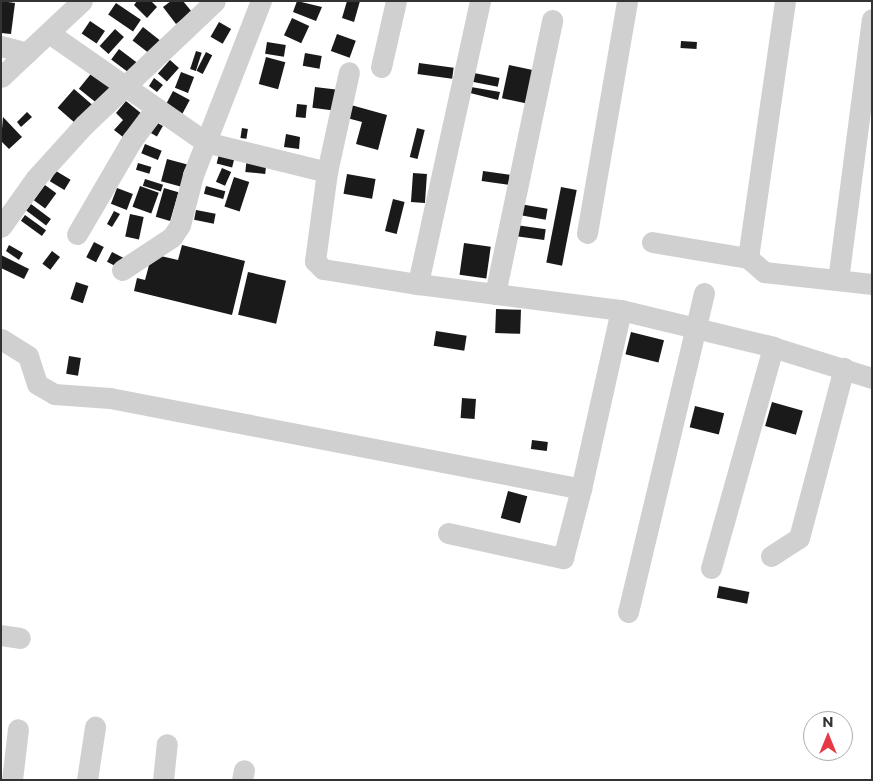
<!DOCTYPE html>
<style>
body{margin:0}
#map{position:relative;width:873px;height:781px;overflow:hidden;background:#fff;font-family:Montserrat,sans-serif}
div>[style]{position:absolute}
[style*='--x']{left:calc(var(--x)*1px);top:calc(var(--y)*1px);width:calc(var(--w)*1px);rotate:calc(var(--a)*1deg)}
.building>*{inset:0;background:#1a1a1a;transform-origin:0 0}
.minor>*{height:21px;margin:-10.5px;padding:0 10.5px;transform-origin:10.5px;border-radius:10.5px;background:#d0d0d0}
span{translate:-50% -50%;white-space:nowrap;text-align:center;line-height:1.15;-webkit-text-stroke:5px #fff;paint-order:stroke}
.frame{position:absolute;inset:0;border:2px solid #333;pointer-events:none}
.north{position:absolute;left:803px;top:711px;width:50px;height:50px;box-sizing:border-box;background:#fff;border:1px solid #adadad;border-radius:50%;rotate:0deg;font-size:14px;font-weight:700;line-height:20px;text-align:center;color:#333}
.north::after{content:'';display:block;margin:auto;width:18px;height:22px;background:#e63946;clip-path:polygon(50% 0,100% 100%,50% 72%,0 100%)}
</style>
<div id="map">
<div class="building">
<div style="clip-path:polygon(1px 1px,15px 3px,11px 34px,1px 33px)"></div>
<div style="clip-path:polygon(137px 1px,151px 1px,157px 7px,147px 18px,134px 5px)"></div>
<div style="clip-path:polygon(171px 1px,183px 1px,192px 12px,176px 24px,163px 7px)"></div>
<div style="clip-path:polygon(297px 1px,322px 7px,316px 21px,293px 12px)"></div>
<div style="clip-path:polygon(347px 1px,360px 1px,354px 22px,342px 18px)"></div>
<div style="left:116px;top:3px;width:30px;height:14px;rotate:34deg"></div>
<div style="left:292px;top:18px;width:19px;height:19px;rotate:25deg"></div>
<div style="left:90px;top:21px;width:18px;height:15px;rotate:34deg"></div>
<div style="left:219px;top:22px;width:14px;height:17px;rotate:30deg"></div>
<div style="left:143px;top:27px;width:23px;height:17px;rotate:38deg"></div>
<div style="left:115px;top:29px;width:12px;height:23px;rotate:42deg"></div>
<div style="left:337px;top:34px;width:20px;height:18px;rotate:20deg"></div>
<div style="left:681px;top:41px;width:16px;height:7px;rotate:4deg"></div>
<div style="left:267px;top:42px;width:19px;height:12px;rotate:9deg"></div>
<div style="left:119px;top:49px;width:26px;height:13px;rotate:37deg"></div>
<div style="left:196px;top:51px;width:6px;height:19px;rotate:18deg"></div>
<div style="left:206px;top:52px;width:7px;height:21px;rotate:27deg"></div>
<div style="left:305px;top:53px;width:17px;height:13px;rotate:10deg"></div>
<div style="left:266px;top:57px;width:20px;height:28px;rotate:15deg"></div>
<div style="left:170px;top:60px;width:12px;height:18px;rotate:42deg"></div>
<div style="left:419px;top:63px;width:35px;height:11px;rotate:8deg"></div>
<div style="left:509px;top:65px;width:29px;height:34px;rotate:12deg"></div>
<div style="left:94px;top:70px;width:28px;height:24px;rotate:39deg"></div>
<div style="left:181px;top:72px;width:14px;height:17px;rotate:21deg"></div>
<div style="left:474px;top:73px;width:26px;height:9px;rotate:11deg"></div>
<div style="clip-path:polygon(154px 78px,163px 85px,157px 92px,149px 86px)"></div>
<div style="left:315px;top:87px;width:25px;height:21px;rotate:7deg"></div>
<div style="clip-path:polygon(471px 87px,500px 92px,498px 100px,470px 93px)"></div>
<div style="left:74px;top:89px;width:28px;height:25px;rotate:41deg"></div>
<div style="left:173px;top:91px;width:19px;height:16px;rotate:28deg"></div>
<div style="clip-path:polygon(126px 101px,142px 114px,123px 137px,114px 130px,123px 120px,116px 113px)"></div>
<div style="left:297px;top:104px;width:10px;height:13px;rotate:6deg"></div>
<div style="clip-path:polygon(351px 105px,387px 115px,378px 150px,356px 144px,362px 122px,347px 118px)"></div>
<div style="clip-path:polygon(27px 112px,32px 117px,21px 127px,17px 122px)"></div>
<div style="clip-path:polygon(3px 117px,22px 137px,9px 149px,1px 141px)"></div>
<div style="left:156px;top:122px;width:8px;height:12px;rotate:30deg"></div>
<div style="left:242px;top:128px;width:6px;height:10px;rotate:9deg"></div>
<div style="left:417px;top:128px;width:8px;height:30px;rotate:14deg"></div>
<div style="clip-path:polygon(286px 134px,300px 137px,299px 149px,284px 147px)"></div>
<div style="left:145px;top:144px;width:18px;height:10px;rotate:22deg"></div>
<div style="left:220px;top:150px;width:16px;height:14px;rotate:14deg"></div>
<div style="left:247px;top:156px;width:20px;height:16px;rotate:6deg"></div>
<div style="left:167px;top:159px;width:23px;height:23px;rotate:15deg"></div>
<div style="left:138px;top:163px;width:14px;height:7px;rotate:17deg"></div>
<div style="left:222px;top:168px;width:10px;height:15px;rotate:24deg"></div>
<div style="left:56px;top:171px;width:17px;height:12px;rotate:31deg"></div>
<div style="left:483px;top:171px;width:27px;height:10px;rotate:8deg"></div>
<div style="left:413px;top:173px;width:14px;height:29px;rotate:4deg"></div>
<div style="left:347px;top:174px;width:29px;height:20px;rotate:10deg"></div>
<div style="left:234px;top:177px;width:16px;height:31px;rotate:18deg"></div>
<div style="left:145px;top:179px;width:19px;height:7px;rotate:18deg"></div>
<div style="left:45px;top:185px;width:14px;height:19px;rotate:36deg"></div>
<div style="left:140px;top:186px;width:20px;height:22px;rotate:20deg"></div>
<div style="left:206px;top:186px;width:20px;height:8px;rotate:15deg"></div>
<div style="left:561px;top:187px;width:16px;height:77px;rotate:11deg"></div>
<div style="left:117px;top:188px;width:17px;height:17px;rotate:21deg"></div>
<div style="left:164px;top:188px;width:15px;height:30px;rotate:16deg"></div>
<div style="left:393px;top:199px;width:12px;height:33px;rotate:14deg"></div>
<div style="left:31px;top:204px;width:25px;height:8px;rotate:37deg"></div>
<div style="left:520px;top:204px;width:28px;height:11px;rotate:10deg"></div>
<div style="left:196px;top:210px;width:20px;height:10px;rotate:11deg"></div>
<div style="clip-path:polygon(114px 211px,120px 214px,112px 227px,107px 224px)"></div>
<div style="left:130px;top:214px;width:14px;height:23px;rotate:12deg"></div>
<div style="left:25px;top:215px;width:26px;height:7px;rotate:36deg"></div>
<div style="left:516px;top:225px;width:30px;height:11px;rotate:8deg"></div>
<div style="left:94px;top:242px;width:11px;height:17px;rotate:27deg"></div>
<div style="left:464px;top:243px;width:27px;height:32px;rotate:8deg"></div>
<div style="clip-path:polygon(9px 245px,23px 253px,19px 260px,6px 251px)"></div>
<div style="clip-path:polygon(182px 245px,245px 261px,232px 315px,134px 291px,137px 278px,145px 280px,152px 254px,178px 260px)"></div>
<div style="left:52px;top:251px;width:10px;height:16px;rotate:37deg"></div>
<div style="left:112px;top:252px;width:13px;height:11px;rotate:27deg"></div>
<div style="clip-path:polygon(1px 255px,29px 269px,24px 279px,1px 268px)"></div>
<div style="left:248px;top:272px;width:39px;height:44px;rotate:13deg"></div>
<div style="left:76px;top:282px;width:13px;height:18px;rotate:18deg"></div>
<div style="left:496px;top:309px;width:25px;height:24px;rotate:2deg"></div>
<div style="left:436px;top:331px;width:31px;height:15px;rotate:9deg"></div>
<div style="left:631px;top:332px;width:34px;height:23px;rotate:14deg"></div>
<div style="left:69px;top:356px;width:12px;height:18px;rotate:9deg"></div>
<div style="left:462px;top:398px;width:14px;height:20px;rotate:4deg"></div>
<div style="left:772px;top:402px;width:32px;height:25px;rotate:16deg"></div>
<div style="left:695px;top:406px;width:30px;height:22px;rotate:14deg"></div>
<div style="left:532px;top:440px;width:16px;height:9px;rotate:7deg"></div>
<div style="left:508px;top:491px;width:20px;height:28px;rotate:15deg"></div>
<div style="left:719px;top:586px;width:31px;height:12px;rotate:11deg"></div>
</div>
<div class="minor">
<div style="--x:480;--y:1;--w:290;--a:102.4"></div>
<div style="--x:418;--y:284;--w:205;--a:7.3"></div>
<div style="--x:621;--y:310;--w:149;--a:13.6"></div>
<div style="--x:766;--y:345;--w:111;--a:17.3"></div>
<div style="--x:785;--y:1;--w:260;--a:98.2"></div>
<div style="--x:748;--y:258;--w:21;--a:41"></div>
<div style="--x:764;--y:272;--w:109;--a:6.3"></div>
<div style="--x:49;--y:33;--w:190;--a:34.9"></div>
<div style="--x:205;--y:142;--w:126;--a:13.8"></div>
<div style="--x:327;--y:172;--w:102;--a:-77.6"></div>
<div style="--x:1;--y:46;--w:27;--a:15"></div>
<div style="--x:381;--y:67;--w:68;--a:-77.2"></div>
<div style="--x:1;--y:77;--w:111;--a:-43.2"></div>
<div style="--x:327;--y:172;--w:90;--a:97.7"></div>
<div style="--x:315;--y:261;--w:11;--a:45"></div>
<div style="--x:323;--y:269;--w:96;--a:9"></div>
<div style="--x:1;--y:227;--w:60;--a:-54.5"></div>
<div style="--x:36;--y:178;--w:72;--a:-47.8"></div>
<div style="--x:84;--y:125;--w:180;--a:-43.4"></div>
<div style="--x:587;--y:233;--w:235;--a:-80.2"></div>
<div style="--x:77;--y:234;--w:109;--a:-59.7"></div>
<div style="--x:132;--y:140;--w:40;--a:-53"></div>
<div style="--x:652;--y:242;--w:97;--a:9.5"></div>
<div style="--x:122;--y:270;--w:60;--a:-33.4"></div>
<div style="--x:172;--y:237;--w:14;--a:-56"></div>
<div style="--x:180;--y:225;--w:52;--a:-75.4"></div>
<div style="--x:193;--y:175;--w:187;--a:-68.7"></div>
<div style="--x:838;--y:280;--w:263;--a:-82.6"></div>
<div style="--x:495;--y:294;--w:280;--a:-78.2"></div>
<div style="--x:1;--y:339;--w:32;--a:32"></div>
<div style="--x:28;--y:356;--w:29;--a:72"></div>
<div style="--x:37;--y:384;--w:20;--a:30"></div>
<div style="--x:54;--y:394;--w:56;--a:4.1"></div>
<div style="--x:110;--y:398;--w:480;--a:10.9"></div>
<div style="--x:581;--y:489;--w:183;--a:-77.4"></div>
<div style="--x:448;--y:533;--w:118;--a:12.3"></div>
<div style="--x:563;--y:558;--w:71;--a:-75.4"></div>
<div style="--x:771;--y:556;--w:33;--a:-33"></div>
<div style="--x:799;--y:538;--w:176;--a:-75.2"></div>
<div style="--x:711;--y:568;--w:230;--a:-74.3"></div>
<div style="--x:628;--y:612;--w:328;--a:-76.6"></div>
<div style="--x:1;--y:635;--w:19;--a:9"></div>
<div style="--x:12;--y:780;--w:51;--a:-83.3"></div>
<div style="--x:87;--y:780;--w:54;--a:-81.4"></div>
<div style="--x:163;--y:780;--w:36;--a:-84"></div>
<div style="--x:242;--y:780;--w:10;--a:-79"></div>
</div>
<div class="frame"></div>
<div class="north">N</div>
</div>
